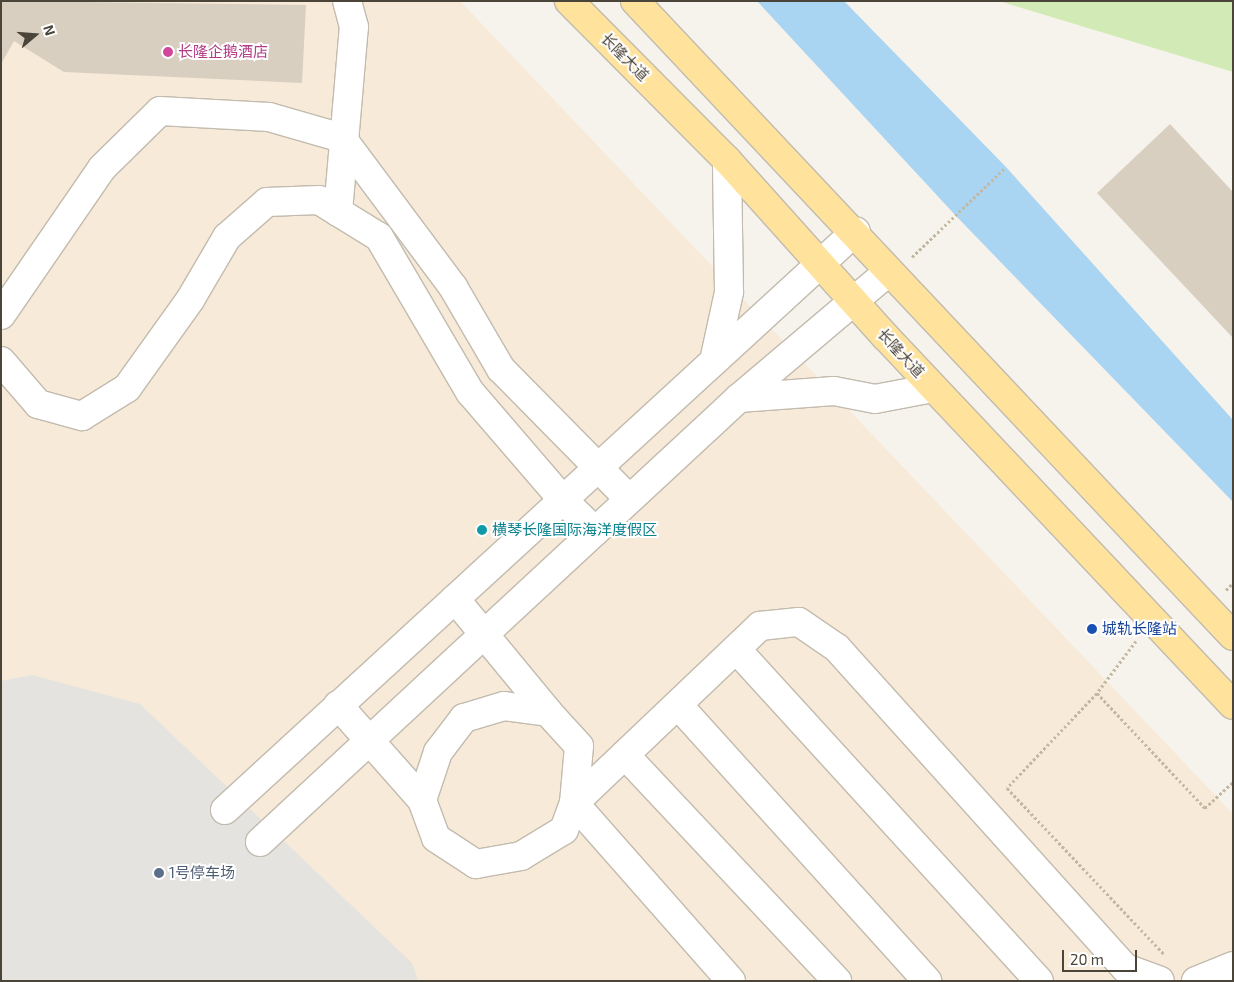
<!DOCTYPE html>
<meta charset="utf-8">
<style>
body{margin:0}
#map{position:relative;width:1234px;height:982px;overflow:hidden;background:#f6f3ec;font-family:"Exo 2","Noto Sans SC",sans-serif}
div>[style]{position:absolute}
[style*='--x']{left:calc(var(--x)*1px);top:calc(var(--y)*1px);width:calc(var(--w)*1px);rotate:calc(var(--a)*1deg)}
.commercial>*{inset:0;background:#f7ead8}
.green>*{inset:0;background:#d2eab5}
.parking>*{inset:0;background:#e5e3e0}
.water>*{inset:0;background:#a9d4f2}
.building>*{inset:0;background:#d8cfc1}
.path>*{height:3px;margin-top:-1.5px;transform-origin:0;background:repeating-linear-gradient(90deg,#c4b79f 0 2.5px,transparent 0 5px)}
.roads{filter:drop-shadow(1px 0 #c2bbae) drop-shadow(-1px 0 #c2bbae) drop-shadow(0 1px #c2bbae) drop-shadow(0 -1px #c2bbae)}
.minor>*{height:28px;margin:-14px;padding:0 14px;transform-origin:14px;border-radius:14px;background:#fff}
.major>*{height:28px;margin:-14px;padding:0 14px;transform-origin:14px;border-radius:14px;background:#ffe39c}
.dots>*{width:14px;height:14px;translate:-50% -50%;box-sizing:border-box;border:2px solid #fff;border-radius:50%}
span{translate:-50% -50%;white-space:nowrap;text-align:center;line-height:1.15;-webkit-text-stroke:4px #fff;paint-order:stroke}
.hotel-label{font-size:15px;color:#b23c85}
.left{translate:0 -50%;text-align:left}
.street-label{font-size:15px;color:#4b4439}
.culture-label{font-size:15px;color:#0d838f}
.transit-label{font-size:15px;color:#164399}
.service-label{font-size:15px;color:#4e5e75}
.frame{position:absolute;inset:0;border:2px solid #4b4439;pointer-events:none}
.north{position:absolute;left:10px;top:10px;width:50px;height:50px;-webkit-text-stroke:4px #fff;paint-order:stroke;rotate:72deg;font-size:14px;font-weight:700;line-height:20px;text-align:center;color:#4b4439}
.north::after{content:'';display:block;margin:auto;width:18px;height:22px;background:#4b4439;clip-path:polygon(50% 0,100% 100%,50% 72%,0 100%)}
.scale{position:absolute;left:1062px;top:950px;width:75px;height:22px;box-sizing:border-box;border:2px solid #4b4439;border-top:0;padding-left:6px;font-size:15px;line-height:18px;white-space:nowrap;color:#4b4439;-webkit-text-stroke:4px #fff;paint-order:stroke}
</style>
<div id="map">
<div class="commercial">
<div style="clip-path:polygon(1px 1px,460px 1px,1233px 814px,1233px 981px,1px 981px)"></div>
</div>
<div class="green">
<div style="clip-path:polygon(999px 1px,1233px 1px,1233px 72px)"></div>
</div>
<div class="parking">
<div style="clip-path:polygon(32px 675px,140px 704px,412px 963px,418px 981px,1px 981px,1px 681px)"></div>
</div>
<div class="water">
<div style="clip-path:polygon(757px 1px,844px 1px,1006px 167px,1233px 420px,1233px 502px,957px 217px)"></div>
</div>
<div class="building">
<div style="clip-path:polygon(1px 1px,306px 5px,302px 83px,64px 72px,14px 41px,1px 64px)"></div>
<div style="clip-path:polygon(1170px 124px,1233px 192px,1233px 338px,1097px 193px)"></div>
</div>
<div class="path">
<div style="--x:912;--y:257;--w:130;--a:-43.8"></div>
<div style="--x:1226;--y:590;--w:10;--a:-45"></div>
<div style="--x:1136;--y:641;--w:65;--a:126.9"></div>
<div style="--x:1097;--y:693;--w:131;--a:133.5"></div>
<div style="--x:1007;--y:788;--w:228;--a:46.6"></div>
<div style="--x:1097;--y:693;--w:158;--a:46.8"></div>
<div style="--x:1205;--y:808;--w:38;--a:-43"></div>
</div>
<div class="roads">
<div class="minor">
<div style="--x:338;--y:212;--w:186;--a:-85.1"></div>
<div style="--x:354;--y:27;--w:27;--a:-105"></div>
<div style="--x:1;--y:315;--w:178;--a:-55.5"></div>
<div style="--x:102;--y:168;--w:81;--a:-44.5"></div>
<div style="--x:160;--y:111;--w:109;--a:3.2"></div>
<div style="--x:269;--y:117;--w:76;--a:16"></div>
<div style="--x:342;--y:138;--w:186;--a:53.3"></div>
<div style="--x:453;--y:287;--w:95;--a:59.7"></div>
<div style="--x:501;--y:369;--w:182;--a:45.4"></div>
<div style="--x:1;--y:361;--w:57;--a:49.3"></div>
<div style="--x:38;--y:404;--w:46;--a:15.3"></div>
<div style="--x:82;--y:416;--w:53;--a:-31.9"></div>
<div style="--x:127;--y:388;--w:108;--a:-54.4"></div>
<div style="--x:190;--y:300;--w:73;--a:-59.6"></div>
<div style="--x:227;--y:237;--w:53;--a:-41.2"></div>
<div style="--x:267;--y:202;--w:52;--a:-2.2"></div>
<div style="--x:319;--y:200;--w:70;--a:31.7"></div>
<div style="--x:379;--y:237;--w:180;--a:59.6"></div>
<div style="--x:470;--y:392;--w:143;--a:49.3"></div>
<div style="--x:563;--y:500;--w:45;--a:44.1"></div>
<div style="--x:714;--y:361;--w:71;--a:-77.7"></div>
<div style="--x:729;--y:292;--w:132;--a:-90.9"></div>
<div style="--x:739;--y:398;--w:95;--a:-4.2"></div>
<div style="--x:834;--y:391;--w:42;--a:11"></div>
<div style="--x:875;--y:399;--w:59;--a:-10.7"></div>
<div style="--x:455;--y:599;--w:146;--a:50.5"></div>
<div style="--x:736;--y:649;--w:449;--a:47.6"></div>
<div style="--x:338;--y:705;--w:127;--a:48.5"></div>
<div style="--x:422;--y:800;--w:40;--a:69.8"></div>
<div style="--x:436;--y:838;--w:48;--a:33"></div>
<div style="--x:476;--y:864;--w:46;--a:-10.1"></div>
<div style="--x:521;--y:856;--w:50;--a:-31.2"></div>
<div style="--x:564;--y:830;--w:29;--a:-70"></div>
<div style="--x:574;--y:803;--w:57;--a:-85"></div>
<div style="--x:579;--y:746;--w:46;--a:-132.4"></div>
<div style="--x:548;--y:712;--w:44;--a:-172.2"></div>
<div style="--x:504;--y:706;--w:42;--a:163.3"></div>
<div style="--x:464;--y:718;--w:43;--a:127.4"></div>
<div style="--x:438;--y:752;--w:51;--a:108.4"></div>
<div style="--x:678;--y:705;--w:372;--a:47.9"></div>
<div style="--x:625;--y:755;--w:310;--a:46.8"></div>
<div style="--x:225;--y:810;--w:856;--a:-42.54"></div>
<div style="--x:260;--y:842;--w:653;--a:-42.83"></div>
<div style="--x:739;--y:398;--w:194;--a:-40.2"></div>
<div style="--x:731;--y:981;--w:237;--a:-131.4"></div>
<div style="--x:574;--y:803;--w:257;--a:-43.6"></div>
<div style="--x:760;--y:626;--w:39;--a:-6"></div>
<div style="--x:799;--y:622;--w:46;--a:34.4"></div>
<div style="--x:837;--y:648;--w:431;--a:48"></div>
<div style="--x:1125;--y:968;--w:37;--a:20"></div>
<div style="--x:1196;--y:981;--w:40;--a:-22"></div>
</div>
<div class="major">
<div style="--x:569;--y:1;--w:224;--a:45.2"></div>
<div style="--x:727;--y:160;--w:237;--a:48.1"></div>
<div style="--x:885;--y:336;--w:507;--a:46.68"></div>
<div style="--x:635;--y:1;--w:872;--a:46.72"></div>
</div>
</div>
<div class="dots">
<div style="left:168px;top:52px;background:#d1479c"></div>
<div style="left:482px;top:530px;background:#0f9aa8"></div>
<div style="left:1092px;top:629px;background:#1a4fb4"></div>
<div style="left:159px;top:873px;background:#5c6f8a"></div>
</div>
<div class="hotel-label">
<span class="left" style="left:178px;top:52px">长隆企鹅酒店</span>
</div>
<div class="street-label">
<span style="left:625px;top:57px;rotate:45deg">长隆大道</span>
<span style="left:901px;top:353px;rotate:47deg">长隆大道</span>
</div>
<div class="culture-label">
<span class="left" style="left:492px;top:530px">横琴长隆国际海洋度假区</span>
</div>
<div class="transit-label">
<span class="left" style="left:1102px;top:629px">城轨长隆站</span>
</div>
<div class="service-label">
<span class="left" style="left:169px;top:873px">1号停车场</span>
</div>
<div class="frame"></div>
<div class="north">N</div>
<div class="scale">20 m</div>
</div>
